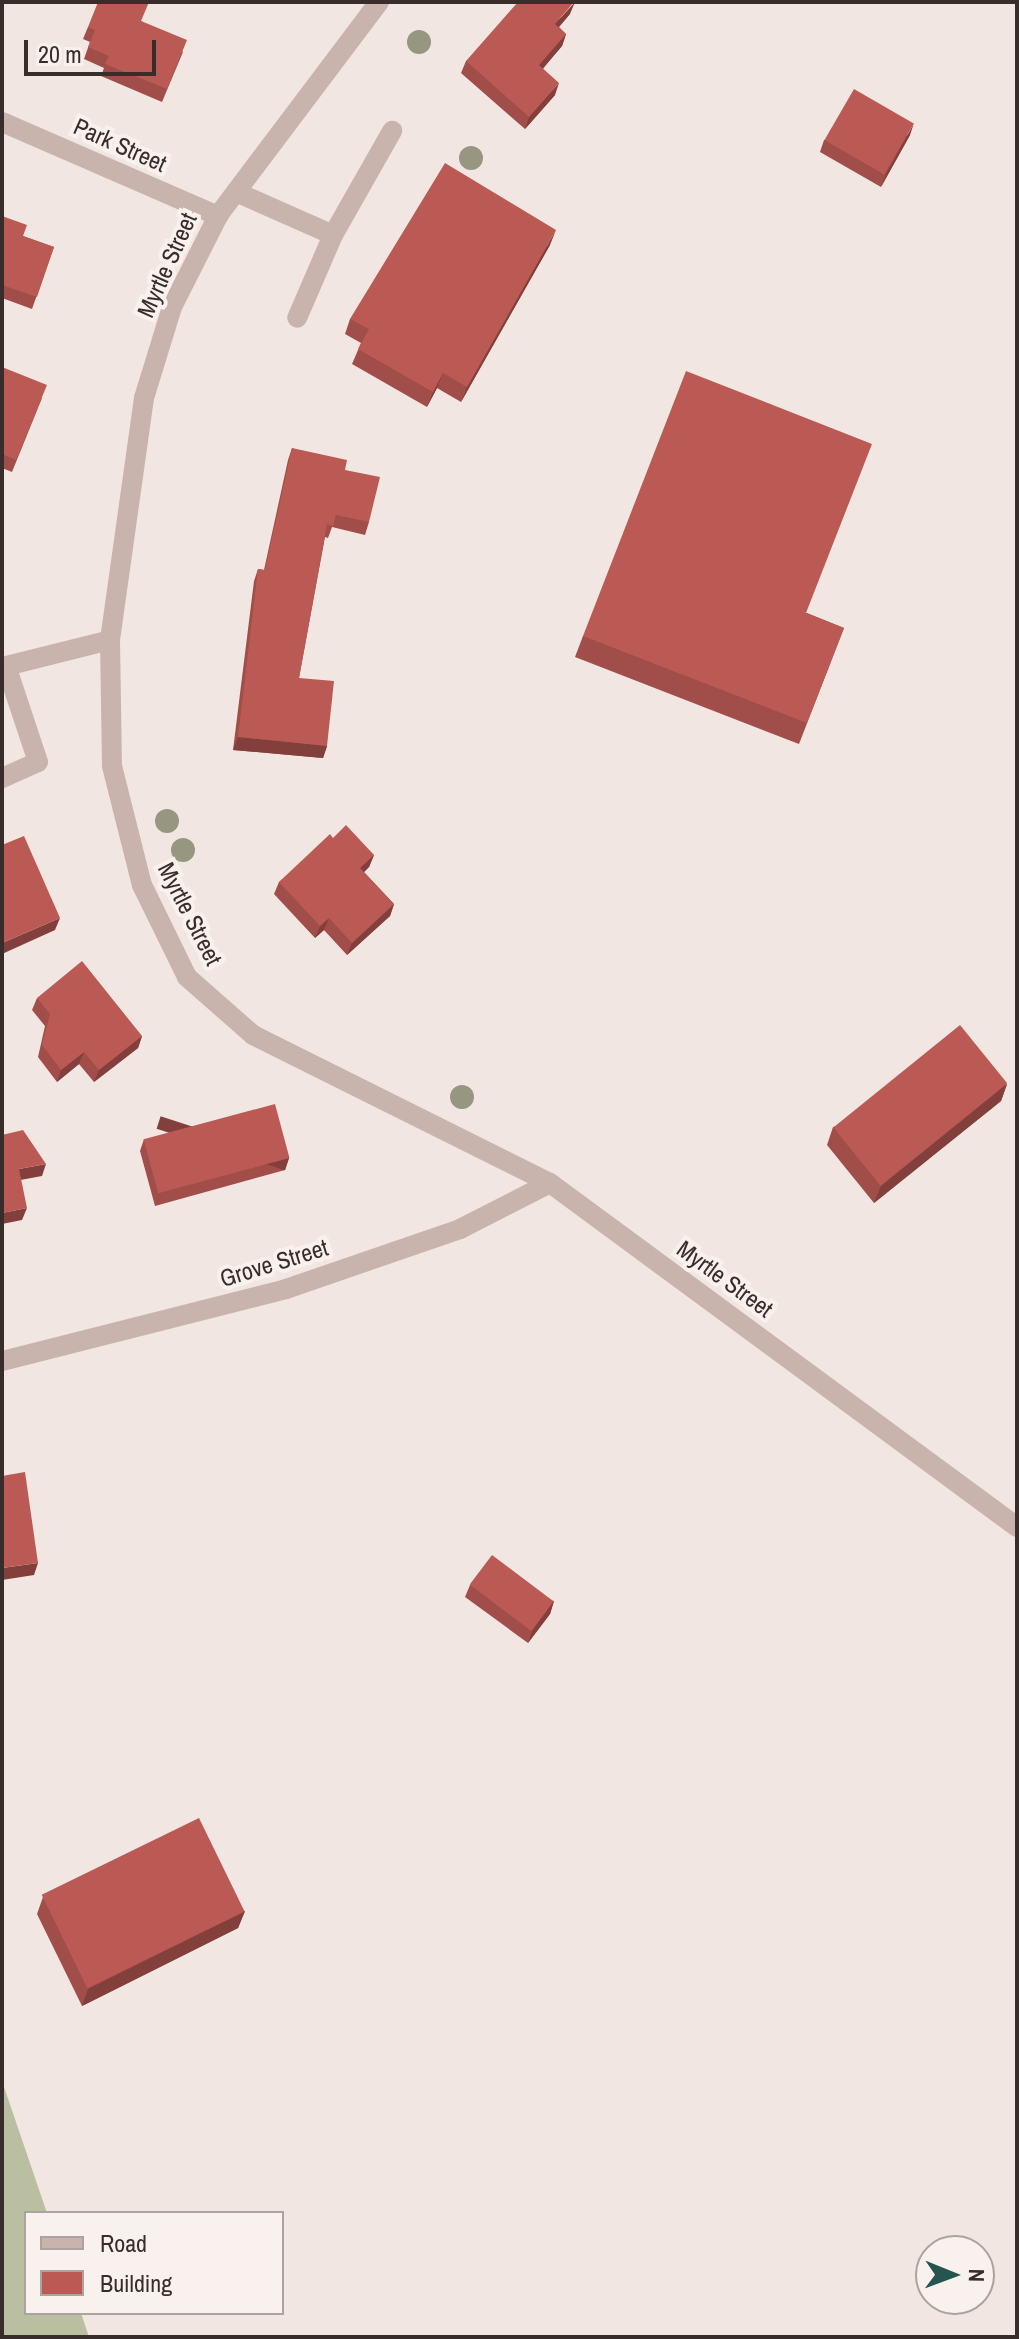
<!DOCTYPE html>
<style>
body{margin:0}
#map{position:relative;width:1019px;height:2339px;overflow:hidden;background:#f1e6e1;font-family:"Archivo Narrow",sans-serif}
div>[style]{position:absolute}
[style*='--x']{left:calc(var(--x)*1px);top:calc(var(--y)*1px);width:calc(var(--w)*1px);rotate:calc(var(--a)*1deg)}
.green>*{inset:0;background:#bbbfa2}
.minor>*{height:20px;margin:-10px;padding:0 10px;transform-origin:10px;border-radius:10px;background:#c9b4ad}
.trees>*{width:24px;height:24px;margin:-12px;border-radius:50%;background:#979680}
.wall>*{inset:0;background:#a14d49}
.shaded-wall>*{inset:0;background:#833f3c;transform-origin:0 0}
.building>*{inset:0;background:#bb5a55;transform-origin:0 0}
span{translate:-50% -50%;white-space:nowrap;text-align:center;line-height:1.15;-webkit-text-stroke:8px #f9f1ed;paint-order:stroke}
.street-label{font-size:24px;color:#382d2b}
.frame{position:absolute;inset:0;border:4px solid #382d2b;pointer-events:none}
.legend{position:absolute;left:24px;top:2211px;width:260px;height:104px;box-sizing:border-box;background:#f9f1ed;border:2px solid #aca39f;margin:0;padding:10px 14px;list-style:none;font-size:24px;color:#382d2b}
.legend li{display:flex;align-items:center;gap:16px;height:40px}
.legend b{width:40px;border:2px solid #aca39f}
.north{position:absolute;left:915px;top:2235px;width:80px;height:80px;box-sizing:border-box;background:#f9f1ed;border:2px solid #aca39f;border-radius:50%;rotate:91deg;font-size:22px;font-weight:700;line-height:32px;text-align:center;color:#382d2b}
.north::after{content:'';display:block;margin:auto;width:28px;height:36px;background:#24564f;clip-path:polygon(50% 0,100% 100%,50% 72%,0 100%)}
.scale{position:absolute;left:24px;top:40px;width:132px;height:36px;box-sizing:border-box;border:4px solid #382d2b;border-top:0;padding-left:10px;font-size:24px;line-height:28px;white-space:nowrap;color:#382d2b;-webkit-text-stroke:6px #f9f1ed;paint-order:stroke}
</style>
<div id="map">
<div class="green">
<div style="clip-path:polygon(2px 2081px,47px 2213px,26px 2213px,26px 2313px,81px 2313px,89px 2337px,2px 2337px)"></div>
</div>
<div class="minor">
<div style="--x:379;--y:2;--w:268;--a:127"></div>
<div style="--x:218;--y:216;--w:102;--a:116.8"></div>
<div style="--x:172;--y:307;--w:95;--a:107.1"></div>
<div style="--x:144;--y:398;--w:244;--a:98"></div>
<div style="--x:110;--y:640;--w:126;--a:89.1"></div>
<div style="--x:112;--y:766;--w:123;--a:75.9"></div>
<div style="--x:142;--y:885;--w:102;--a:63.9"></div>
<div style="--x:187;--y:977;--w:88;--a:41.3"></div>
<div style="--x:253;--y:1035;--w:332;--a:26.5"></div>
<div style="--x:550;--y:1183;--w:580;--a:36.38"></div>
<div style="--x:2;--y:122;--w:236;--a:23.5"></div>
<div style="--x:236;--y:192;--w:106;--a:23.9"></div>
<div style="--x:333;--y:235;--w:90;--a:113.4"></div>
<div style="--x:333;--y:235;--w:120;--a:-60.4"></div>
<div style="--x:2;--y:667;--w:111;--a:-14"></div>
<div style="--x:2;--y:778;--w:39;--a:-24"></div>
<div style="--x:38;--y:762;--w:98;--a:-108.4"></div>
<div style="--x:2;--y:1361;--w:293;--a:-14.2"></div>
<div style="--x:286;--y:1289;--w:184;--a:-19"></div>
<div style="--x:460;--y:1229;--w:101;--a:-27.1"></div>
</div>
<div class="trees">
<div style="left:419px;top:42px"></div>
<div style="left:471px;top:158px"></div>
<div style="left:167px;top:821px"></div>
<div style="left:183px;top:850px"></div>
<div style="left:462px;top:1097px"></div>
</div>
<div class="wall">
<div style="clip-path:polygon(570px 14px,559px 27px,566px 34px,562px 46px,543px 68px,555px 95px,525px 129px,461px 73px,466px 61px)"></div>
<div style="clip-path:polygon(141px 21px,183px 52px,162px 102px,101px 76px,104px 68px,84px 59px,90px 42px,83px 39px,88px 27px)"></div>
<div style="clip-path:polygon(910px 135px,881px 187px,820px 152px,824px 140px)"></div>
<div style="clip-path:polygon(2px 216px,23px 236px,54px 247px,32px 309px,2px 298px)"></div>
<div style="clip-path:polygon(550px 245px,461px 402px,437px 388px,427px 407px,352px 364px,361px 343px,345px 334px,350px 319px)"></div>
<div style="clip-path:polygon(2px 367px,42px 398px,12px 472px,2px 468px)"></div>
<div style="clip-path:polygon(292px 448px,345px 470px,369px 522px,365px 535px,332px 527px,328px 538px,325px 537px,299px 678px,327px 746px,323px 758px,233px 750px,254px 581px,258px 569px,264px 570px,288px 460px)"></div>
<div style="clip-path:polygon(807px 613px,844px 628px,799px 744px,575px 657px,583px 636px)"></div>
<div style="clip-path:polygon(333px 838px,374px 855px,369px 867px,364px 872px,394px 904px,390px 916px,347px 955px,324px 930px,315px 938px,274px 894px,279px 882px)"></div>
<div style="clip-path:polygon(37px 998px,142px 1036px,138px 1048px,94px 1082px,79px 1064px,57px 1082px,38px 1057px,45px 1026px,32px 1010px)"></div>
<div style="clip-path:polygon(1007px 1084px,1001px 1101px,874px 1203px,827px 1145px,833px 1127px)"></div>
<div style="clip-path:polygon(144px 1139px,289px 1158px,285px 1170px,155px 1206px,140px 1151px)"></div>
<div style="clip-path:polygon(470px 1585px,554px 1601px,550px 1614px,528px 1643px,465px 1597px)"></div>
<div style="clip-path:polygon(43px 1897px,245px 1911px,238px 1928px,82px 2006px,37px 1914px)"></div>
</div>
<div class="shaded-wall">
<div style="clip-path:polygon(575px 2px,570px 14px,551px 36px,555px 24px)"></div>
<div style="clip-path:polygon(566px 34px,562px 46px,535px 78px,539px 65px)"></div>
<div style="clip-path:polygon(559px 83px,555px 95px,525px 129px,529px 117px)"></div>
<div style="clip-path:polygon(914px 123px,910px 135px,881px 187px,886px 174px)"></div>
<div style="clip-path:polygon(556px 230px,550px 245px,461px 402px,467px 387px)"></div>
<div style="clip-path:polygon(443px 373px,437px 388px,427px 407px,433px 392px)"></div>
<div style="clip-path:polygon(238px 737px,327px 746px,323px 758px,233px 750px)"></div>
<div style="clip-path:polygon(374px 855px,369px 867px,356px 880px,360px 868px)"></div>
<div style="clip-path:polygon(394px 904px,390px 916px,347px 955px,352px 943px)"></div>
<div style="clip-path:polygon(60px 918px,55px 930px,2px 954px,2px 943px)"></div>
<div style="clip-path:polygon(329px 918px,324px 930px,315px 938px,320px 926px)"></div>
<div style="clip-path:polygon(142px 1036px,138px 1048px,94px 1082px,99px 1070px)"></div>
<div style="clip-path:polygon(84px 1052px,79px 1064px,57px 1082px,61px 1070px)"></div>
<div style="clip-path:polygon(1007px 1084px,1001px 1101px,874px 1203px,881px 1186px)"></div>
<div style="left:289px;top:1158px;width:13px;height:135px;rotate:108deg"></div>
<div style="clip-path:polygon(46px 1164px,42px 1176px,15px 1181px,19px 1169px)"></div>
<div style="clip-path:polygon(27px 1208px,22px 1220px,2px 1224px,2px 1213px)"></div>
<div style="clip-path:polygon(38px 1563px,34px 1575px,2px 1580px,2px 1568px)"></div>
<div style="clip-path:polygon(554px 1601px,550px 1614px,528px 1643px,532px 1631px)"></div>
<div style="clip-path:polygon(245px 1911px,238px 1928px,82px 2006px,88px 1989px)"></div>
</div>
<div class="building">
<div style="clip-path:polygon(98px 2px,149px 2px,141px 21px,187px 40px,167px 89px,105px 64px,109px 56px,88px 47px,95px 30px,88px 27px)"></div>
<div style="clip-path:polygon(518px 2px,574px 2px,555px 24px,566px 34px,539px 65px,559px 83px,529px 117px,466px 61px)"></div>
<div style="left:854px;top:89px;width:69px;height:59px;rotate:30deg"></div>
<div style="clip-path:polygon(445px 163px,556px 230px,467px 387px,443px 373px,433px 392px,358px 349px,369px 329px,350px 319px)"></div>
<div style="clip-path:polygon(2px 216px,27px 225px,23px 236px,54px 247px,37px 297px,2px 285px)"></div>
<div style="clip-path:polygon(2px 367px,47px 385px,16px 460px,2px 454px)"></div>
<div style="clip-path:polygon(686px 371px,872px 444px,806px 613px,844px 628px,807px 723px,583px 636px)"></div>
<div style="clip-path:polygon(292px 448px,347px 460px,345px 470px,380px 477px,369px 522px,336px 515px,333px 526px,327px 524px,299px 678px,334px 681px,327px 746px,238px 737px,258px 569px,265px 570px)"></div>
<div style="clip-path:polygon(346px 825px,374px 855px,360px 868px,394px 904px,352px 943px,329px 918px,320px 926px,279px 882px,330px 834px,333px 838px)"></div>
<div style="clip-path:polygon(24px 836px,60px 918px,2px 943px,2px 845px)"></div>
<div style="clip-path:polygon(82px 961px,142px 1036px,99px 1070px,84px 1052px,61px 1070px,42px 1045px,50px 1014px,37px 998px)"></div>
<div style="left:960px;top:1025px;width:75px;height:163px;rotate:51deg"></div>
<div style="left:275px;top:1104px;width:56px;height:136px;rotate:75deg"></div>
<div style="clip-path:polygon(23px 1130px,46px 1164px,19px 1169px,27px 1208px,2px 1213px,2px 1135px)"></div>
<div style="clip-path:polygon(25px 1472px,38px 1563px,2px 1568px,2px 1476px)"></div>
<div style="left:492px;top:1555px;width:77px;height:37px;rotate:37deg"></div>
<div style="left:199px;top:1818px;width:104px;height:175px;rotate:64deg"></div>
</div>
<div class="street-label">
<span style="left:120px;top:145px;rotate:24deg">Park Street</span>
<span style="left:167px;top:265px;rotate:-66deg">Myrtle Street</span>
<span style="left:190px;top:914px;rotate:63deg">Myrtle Street</span>
<span style="left:274px;top:1263px;rotate:-17deg">Grove Street</span>
<span style="left:725px;top:1279px;rotate:36deg">Myrtle Street</span>
</div>
<div class="frame"></div>
<ul class="legend">
<li><b style="height:10px;background:#c9b4ad"></b>Road</li>
<li><b style="height:22px;background:#bb5a55"></b>Building</li>
</ul>
<div class="north">N</div>
<div class="scale">20 m</div>
</div>
